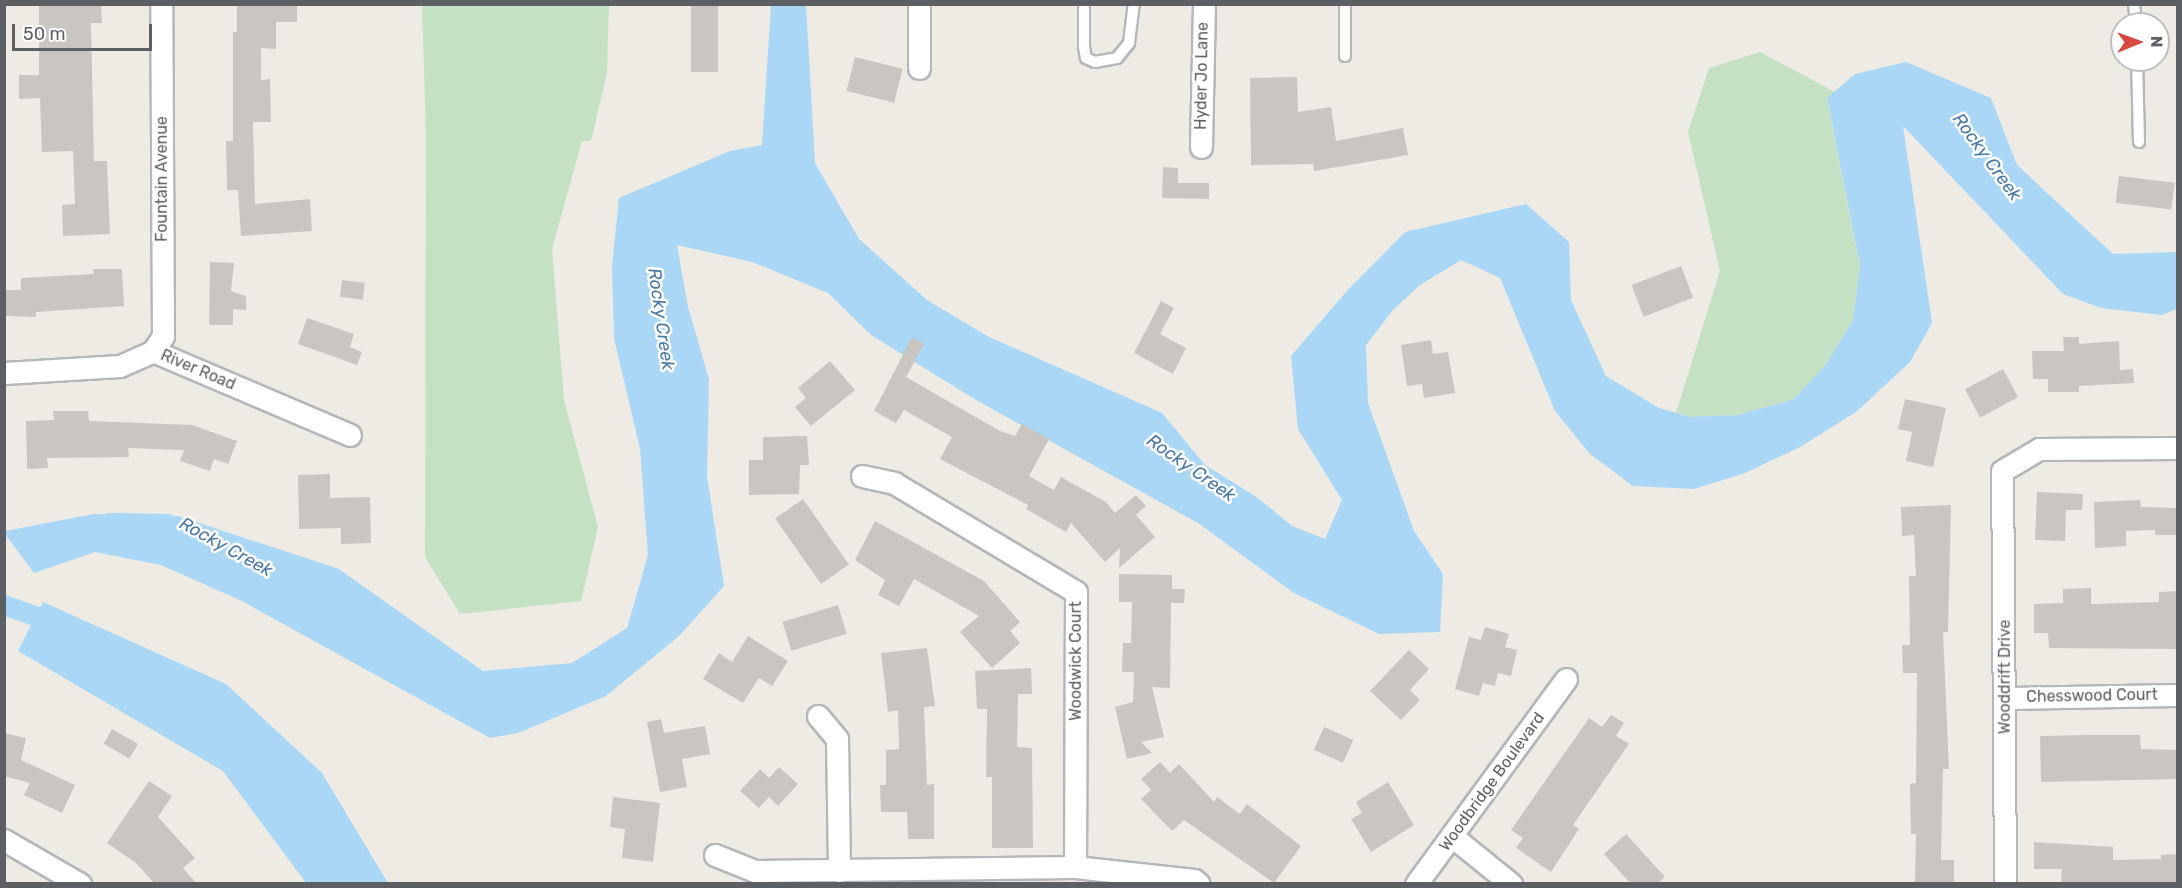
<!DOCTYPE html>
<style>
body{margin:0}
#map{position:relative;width:2182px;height:888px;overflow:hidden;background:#edebe4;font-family:Rubik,sans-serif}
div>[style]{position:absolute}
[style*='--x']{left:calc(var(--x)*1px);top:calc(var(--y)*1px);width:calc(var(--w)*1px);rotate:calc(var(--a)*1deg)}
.green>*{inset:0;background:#c4e2c3}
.water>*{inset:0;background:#abd7f6}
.stream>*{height:5px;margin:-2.5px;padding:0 2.5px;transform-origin:2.5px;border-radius:2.5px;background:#abd7f6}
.canal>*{height:20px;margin:-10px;padding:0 10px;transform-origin:10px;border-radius:10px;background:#abd7f6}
.building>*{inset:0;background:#c9c6c1;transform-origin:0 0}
.roads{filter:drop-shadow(2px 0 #b5b6ba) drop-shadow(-2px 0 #b5b6ba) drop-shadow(0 2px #b5b6ba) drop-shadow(0 -2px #b5b6ba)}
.service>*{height:10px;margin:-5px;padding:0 5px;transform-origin:5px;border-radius:5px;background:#fff}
.minor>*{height:21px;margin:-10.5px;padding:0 10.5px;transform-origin:10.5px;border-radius:10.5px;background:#fff}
span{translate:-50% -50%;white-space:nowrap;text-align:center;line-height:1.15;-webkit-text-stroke:5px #fff;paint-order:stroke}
.street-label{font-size:16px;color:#5c5f63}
.water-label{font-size:18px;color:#4a78a6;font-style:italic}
.frame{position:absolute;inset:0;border:6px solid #5c5f63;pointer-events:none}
.north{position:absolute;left:2110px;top:12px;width:60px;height:60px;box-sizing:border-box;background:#fff;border:2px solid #bebfc1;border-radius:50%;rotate:89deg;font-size:16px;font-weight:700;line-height:24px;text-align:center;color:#5c5f63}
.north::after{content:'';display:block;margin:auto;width:21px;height:27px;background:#d84940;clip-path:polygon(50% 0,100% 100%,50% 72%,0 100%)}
.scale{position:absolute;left:12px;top:24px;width:140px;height:27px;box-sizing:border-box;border:3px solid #5c5f63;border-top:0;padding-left:8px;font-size:18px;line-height:21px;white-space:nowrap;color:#5c5f63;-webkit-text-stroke:4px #fff;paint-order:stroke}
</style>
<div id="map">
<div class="green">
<div style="clip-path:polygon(422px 5px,609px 5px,607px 73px,591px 141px,582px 141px,552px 249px,564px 400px,598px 527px,581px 601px,460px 614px,425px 557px,426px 136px)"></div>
<div style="clip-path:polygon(1760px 52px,1835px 92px,1827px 99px,1860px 267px,1853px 320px,1826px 364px,1794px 399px,1738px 415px,1691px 417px,1676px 413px,1720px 271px,1688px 132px,1709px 68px)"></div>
</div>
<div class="water">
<div style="clip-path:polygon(771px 5px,806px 5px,815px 163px,859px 239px,927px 300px,989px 337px,1162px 413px,1205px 465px,1258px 498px,1292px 526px,1325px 539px,1342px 500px,1298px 429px,1291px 356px,1346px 292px,1405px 232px,1526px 204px,1569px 242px,1571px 300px,1606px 376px,1659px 408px,1691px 417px,1738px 415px,1794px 399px,1826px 364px,1853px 320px,1860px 266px,1827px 98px,1855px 74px,1906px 62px,1991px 98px,2017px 165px,2113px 254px,2177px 252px,2177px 309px,2162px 315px,2101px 308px,2063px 294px,1903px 126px,1932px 323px,1910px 362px,1856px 412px,1800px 447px,1745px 473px,1694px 489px,1633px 486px,1590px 454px,1555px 411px,1500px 278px,1461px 260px,1420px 285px,1393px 310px,1366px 345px,1368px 403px,1414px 531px,1443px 574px,1440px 632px,1379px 634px,1294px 593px,1198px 523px,976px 400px,871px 335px,828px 293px,752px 262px,677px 245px,688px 307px,709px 379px,707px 476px,724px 586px,679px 636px,606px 696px,518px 733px,490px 738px,242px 601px,161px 565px,95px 552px,34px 573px,5px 534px,5px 531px,94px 514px,178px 516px,339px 569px,483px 671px,572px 663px,627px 628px,648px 555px,640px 449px,614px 338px,612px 266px,619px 198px,730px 151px,762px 145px)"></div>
<div style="clip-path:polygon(43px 602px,226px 684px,322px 773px,388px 883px,306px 883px,223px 771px,18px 651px)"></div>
</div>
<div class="stream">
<div style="--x:107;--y:515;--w:62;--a:0.9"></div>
</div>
<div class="canal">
<div style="--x:4;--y:605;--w:59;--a:19.7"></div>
</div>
<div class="building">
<div style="clip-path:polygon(39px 4px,101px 4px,102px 23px,91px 23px,94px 161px,107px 161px,110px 234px,63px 236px,62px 205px,75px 204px,73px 151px,42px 152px,40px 98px,19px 99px,19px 75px,39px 75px)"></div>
<div style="clip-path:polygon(237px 4px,297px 4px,297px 22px,276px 22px,276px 49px,261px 48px,261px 80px,270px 79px,271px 122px,253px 122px,255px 204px,310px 199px,312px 231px,241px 236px,238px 190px,227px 190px,226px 141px,233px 141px,233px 32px,237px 32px)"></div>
<div style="left:691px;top:4px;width:27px;height:68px"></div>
<div style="left:855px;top:57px;width:49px;height:35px;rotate:14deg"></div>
<div style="clip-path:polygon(1297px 77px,1298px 112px,1331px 107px,1336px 141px,1403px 128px,1408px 155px,1314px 171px,1313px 164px,1251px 165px,1250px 78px)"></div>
<div style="clip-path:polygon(1163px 167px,1178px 168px,1178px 183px,1209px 183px,1209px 199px,1162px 198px)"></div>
<div style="left:2119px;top:176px;width:56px;height:27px;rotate:7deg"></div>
<div style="clip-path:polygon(210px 262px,234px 263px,231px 291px,246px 296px,246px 310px,233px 309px,233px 325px,209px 325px)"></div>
<div style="left:1681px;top:266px;width:34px;height:53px;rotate:69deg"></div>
<div style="clip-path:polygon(93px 269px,122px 269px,124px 306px,36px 312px,36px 317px,5px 316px,5px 290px,21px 290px,21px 278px,94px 274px)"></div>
<div style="left:342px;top:280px;width:23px;height:17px;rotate:7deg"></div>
<div style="clip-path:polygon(1161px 301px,1174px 308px,1160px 334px,1186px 348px,1173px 374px,1134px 353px)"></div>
<div style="clip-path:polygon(307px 318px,354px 334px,350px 347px,362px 352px,357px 365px,298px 344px)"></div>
<div style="clip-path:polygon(912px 337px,924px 344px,906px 377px,1000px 431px,1015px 436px,1022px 424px,1049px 439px,1029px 476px,1054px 490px,1061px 477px,1106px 502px,1115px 513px,1136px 495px,1146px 506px,1136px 515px,1155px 537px,1119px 568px,1120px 548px,1105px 562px,1071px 523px,1066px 532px,1026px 509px,1028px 505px,940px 459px,952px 437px,904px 410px,896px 423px,874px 411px)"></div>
<div style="clip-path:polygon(2063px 337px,2079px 337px,2079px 344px,2119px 341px,2120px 370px,2133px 369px,2134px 383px,2079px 386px,2079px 392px,2048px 392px,2048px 379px,2033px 379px,2032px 351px,2064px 351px)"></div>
<div style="clip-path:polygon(1431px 340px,1433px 354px,1448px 352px,1455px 393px,1424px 398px,1422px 384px,1407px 386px,1401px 345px)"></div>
<div style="clip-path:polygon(830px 361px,855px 390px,811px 426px,795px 407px,806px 398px,798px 388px)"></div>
<div style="left:2003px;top:369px;width:32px;height:43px;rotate:62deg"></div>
<div style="clip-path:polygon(1905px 399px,1946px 408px,1933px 467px,1906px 461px,1912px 432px,1898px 429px)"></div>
<div style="clip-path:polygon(53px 411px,88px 411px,89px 421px,192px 425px,237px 441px,228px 464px,214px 459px,210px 471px,180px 461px,184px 450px,128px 448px,129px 457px,47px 458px,48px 468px,27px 469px,26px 421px,54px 420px)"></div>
<div style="clip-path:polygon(807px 436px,809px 465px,800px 465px,799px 494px,749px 495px,749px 460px,763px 460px,763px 437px)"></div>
<div style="clip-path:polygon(330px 474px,330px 498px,370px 497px,371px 543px,341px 544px,341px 528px,299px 529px,298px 475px)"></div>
<div style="clip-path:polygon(2037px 492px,2083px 494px,2082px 510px,2066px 510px,2065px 541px,2035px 540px)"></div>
<div style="left:803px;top:499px;width:80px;height:34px;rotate:55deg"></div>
<div style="clip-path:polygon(2140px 500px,2141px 507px,2178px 508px,2178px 535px,2155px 535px,2155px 530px,2126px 531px,2126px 546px,2095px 548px,2094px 502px)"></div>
<div style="clip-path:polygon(1951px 505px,1948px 632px,1943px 632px,1949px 769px,1943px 769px,1941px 860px,1954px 860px,1954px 884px,1915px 884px,1916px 834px,1911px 834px,1910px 784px,1916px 783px,1917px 673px,1903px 673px,1902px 645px,1910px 645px,1909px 576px,1916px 576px,1914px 535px,1902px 536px,1901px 507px)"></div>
<div style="clip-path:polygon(875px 521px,984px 581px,1020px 622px,1010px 631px,1020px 643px,992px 668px,960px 632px,979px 616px,914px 579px,899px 606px,878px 595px,885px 580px,855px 560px)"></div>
<div style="clip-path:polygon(1119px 574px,1172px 575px,1172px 589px,1185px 589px,1184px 603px,1171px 603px,1170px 688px,1152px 687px,1164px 737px,1141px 742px,1152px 753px,1127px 759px,1115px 707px,1133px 702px,1134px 672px,1122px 672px,1123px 643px,1131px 643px,1132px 602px,1119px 602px)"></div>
<div style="clip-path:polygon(2091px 588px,2091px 604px,2159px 602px,2159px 592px,2178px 591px,2176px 649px,2049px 648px,2048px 633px,2034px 633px,2034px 604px,2063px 603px,2063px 589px)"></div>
<div style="left:838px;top:605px;width:30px;height:58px;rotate:73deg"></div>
<div style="clip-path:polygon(1485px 627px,1509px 634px,1505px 647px,1517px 650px,1511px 676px,1498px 673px,1495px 686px,1483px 683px,1479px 696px,1455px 689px,1469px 637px,1481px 640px)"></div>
<div style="clip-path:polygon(748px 636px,788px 661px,772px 686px,759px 678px,743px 703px,703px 679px,719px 653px,732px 662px)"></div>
<div style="clip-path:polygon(927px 648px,935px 706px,924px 707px,927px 785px,934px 784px,934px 839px,908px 839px,907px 812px,881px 812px,880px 785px,886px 785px,886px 750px,899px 749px,898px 710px,888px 712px,881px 653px)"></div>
<div style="clip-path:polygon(1409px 650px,1429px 669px,1410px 690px,1420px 700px,1401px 720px,1370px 691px)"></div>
<div style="clip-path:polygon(1031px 668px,1032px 694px,1018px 694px,1017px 747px,1032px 748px,1033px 848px,992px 848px,992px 777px,986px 777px,987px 709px,977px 709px,975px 671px)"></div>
<div style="clip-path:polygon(1611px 715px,1624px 723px,1616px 736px,1629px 744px,1573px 825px,1579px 829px,1551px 872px,1516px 848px,1523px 838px,1511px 830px,1589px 718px,1602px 727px)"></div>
<div style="clip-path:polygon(661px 719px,664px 733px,705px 726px,710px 754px,682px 759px,687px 787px,660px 792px,647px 722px)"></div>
<div style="left:1324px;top:727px;width:32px;height:25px;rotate:24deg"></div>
<div style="left:112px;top:729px;width:30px;height:17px;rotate:30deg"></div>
<div style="clip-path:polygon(4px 733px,26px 738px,21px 760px,75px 785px,62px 813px,24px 795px,30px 783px,4px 776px)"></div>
<div style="clip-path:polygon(2087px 735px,2140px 735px,2141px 749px,2178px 750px,2178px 779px,2041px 782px,2040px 736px)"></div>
<div style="clip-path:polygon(1160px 762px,1170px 773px,1179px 764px,1214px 802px,1217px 797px,1240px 814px,1247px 804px,1301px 846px,1274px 883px,1184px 820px,1172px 831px,1141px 799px,1151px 790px,1141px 779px)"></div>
<div style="clip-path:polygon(779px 767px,798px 784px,778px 806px,769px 797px,759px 808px,740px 791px,760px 769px,769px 778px)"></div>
<div style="clip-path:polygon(149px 781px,172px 796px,158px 817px,195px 858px,183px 868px,197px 884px,155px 884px,136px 863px,107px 843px)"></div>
<div style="clip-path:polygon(1388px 782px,1414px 825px,1371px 852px,1351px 819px,1362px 813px,1356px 802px)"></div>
<div style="clip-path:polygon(613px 797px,660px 803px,653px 862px,622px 858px,625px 829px,610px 827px)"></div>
<div style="clip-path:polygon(1626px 834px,1665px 877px,1657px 884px,1631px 884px,1604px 854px)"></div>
<div style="clip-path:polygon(2034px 842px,2113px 847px,2113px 860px,2161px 859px,2161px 855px,2178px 854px,2178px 884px,2061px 884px,2062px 869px,2034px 869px)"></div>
</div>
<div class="roads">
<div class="service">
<div style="--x:1084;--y:4;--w:43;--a:90"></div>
<div style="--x:1084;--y:47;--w:11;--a:80"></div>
<div style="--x:1086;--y:58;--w:10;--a:24"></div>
<div style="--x:1095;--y:62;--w:22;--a:-10"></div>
<div style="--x:1117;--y:58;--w:19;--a:-51"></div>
<div style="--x:1129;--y:43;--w:39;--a:-83"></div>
<div style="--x:2134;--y:4;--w:20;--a:84"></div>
<div style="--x:1345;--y:56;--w:52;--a:-90"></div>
<div style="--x:2137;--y:60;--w:82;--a:88.6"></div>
</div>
<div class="minor">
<div style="--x:919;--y:68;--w:64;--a:-90"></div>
<div style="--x:1201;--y:147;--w:143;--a:-88.8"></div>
<div style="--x:153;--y:351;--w:18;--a:-56"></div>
<div style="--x:163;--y:336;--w:332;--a:-90.3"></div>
<div style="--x:4;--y:373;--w:116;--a:-3.5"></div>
<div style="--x:120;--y:366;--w:36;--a:-24"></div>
<div style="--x:153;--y:351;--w:214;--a:23.1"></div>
<div style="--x:862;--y:476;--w:33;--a:12"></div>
<div style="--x:894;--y:483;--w:212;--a:30.9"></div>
<div style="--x:1076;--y:592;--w:275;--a:90.2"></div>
<div style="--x:2006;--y:698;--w:172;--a:-1"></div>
<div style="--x:818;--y:716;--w:30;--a:50"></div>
<div style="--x:837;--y:739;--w:132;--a:89.1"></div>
<div style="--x:1453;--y:837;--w:75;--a:39"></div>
<div style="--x:4;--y:840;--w:88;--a:30.1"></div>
<div style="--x:715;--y:855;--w:43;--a:21.8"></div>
<div style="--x:755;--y:871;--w:320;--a:-0.7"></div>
<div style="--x:1075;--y:867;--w:120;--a:6.2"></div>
<div style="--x:1194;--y:880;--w:6;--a:39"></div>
<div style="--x:1416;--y:884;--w:254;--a:-53.8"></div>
<div style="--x:2005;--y:884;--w:413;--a:-90.4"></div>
<div style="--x:2002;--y:471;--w:43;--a:-30.7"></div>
<div style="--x:2039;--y:449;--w:139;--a:-0.4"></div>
</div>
</div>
<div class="street-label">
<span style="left:1202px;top:76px;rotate:-89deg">Hyder Jo Lane</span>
<span style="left:162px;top:179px;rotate:-90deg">Fountain Avenue</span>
<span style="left:198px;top:370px;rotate:23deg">River Road</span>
<span style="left:1076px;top:661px;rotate:-90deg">Woodwick Court</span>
<span style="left:2005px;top:677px;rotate:-90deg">Wooddrift Drive</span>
<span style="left:2092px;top:696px;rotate:-1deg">Chesswood Court</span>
<span style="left:1492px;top:782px;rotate:-54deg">Woodbridge Boulevard</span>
</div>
<div class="water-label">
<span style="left:1987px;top:157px;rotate:54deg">Rocky Creek</span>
<span style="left:661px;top:319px;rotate:82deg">Rocky Creek</span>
<span style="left:1191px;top:468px;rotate:35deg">Rocky Creek</span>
<span style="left:226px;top:547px;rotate:29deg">Rocky Creek</span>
</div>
<div class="frame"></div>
<div class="north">N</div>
<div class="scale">50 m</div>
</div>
